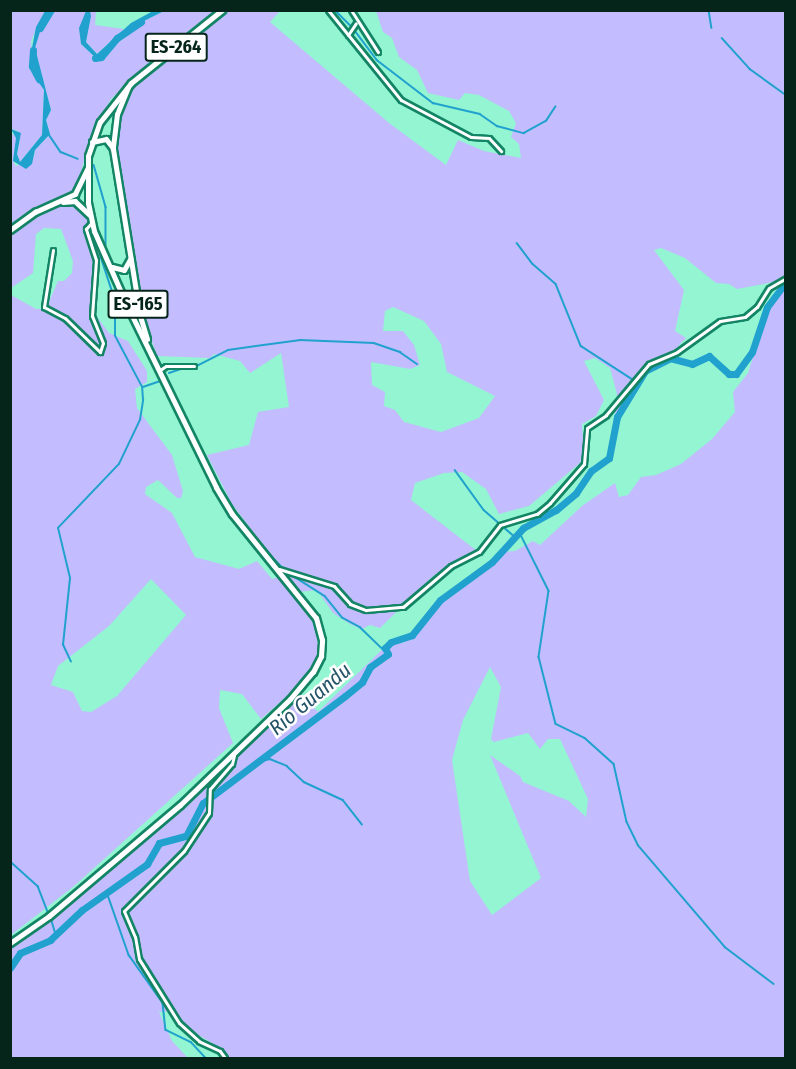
<!DOCTYPE html>
<style>
body{margin:0}
#map{position:relative;width:796px;height:1069px;overflow:hidden;background:#93f5d1;font-family:"Fira Sans Condensed",sans-serif}
div>[style]{position:absolute}
[style*='--x']{left:calc(var(--x)*1px);top:calc(var(--y)*1px);width:calc(var(--w)*1px);rotate:calc(var(--a)*1deg)}
.green>*{inset:0;background:#c3bdff}
.water>*{inset:0;background:#20a1ce}
.stream>*{height:1.5px;margin:-0.75px;padding:0 0.75px;transform-origin:0.75px;border-radius:0.75px;background:#20a1ce}
.river>*{height:7px;margin:-3.5px;padding:0 3.5px;transform-origin:3.5px;border-radius:3.5px;background:#20a1ce}
.roads{filter:drop-shadow(2px 0 #138565) drop-shadow(-2px 0 #138565) drop-shadow(0 2px #138565) drop-shadow(0 -2px #138565)}
.street>*{height:3px;margin:-1.5px;padding:0 1.5px;transform-origin:1.5px;border-radius:1.5px;background:#fff}
.secondary>*{height:4.5px;margin:-2.25px;padding:0 2.25px;transform-origin:2.25px;border-radius:2.25px;background:#fff}
.primary>*{height:5px;margin:-2.5px;padding:0 2.5px;transform-origin:2.5px;border-radius:2.5px;background:#fff}
span{translate:-50% -50%;white-space:nowrap;text-align:center;line-height:1.15;-webkit-text-stroke:5px #fff;paint-order:stroke}
.shield-label span{padding:2px 4px;background:#fff;border:2px solid;border-radius:4px;-webkit-text-stroke-width:0}
.shield-label{font-size:18px;color:#05251b;font-weight:700}
.water-label{font-size:21px;color:#245367;font-style:italic}
.frame{position:absolute;inset:0;border:12px solid #05251b;pointer-events:none}
</style>
<div id="map">
<div class="green">
<div style="clip-path:polygon(11px 11px,45px 11px,31px 41px,34px 73px,44px 90px,42px 135px,20px 162px,17px 154px,20px 139px,18px 131px,11px 129px)"></div>
<div style="clip-path:polygon(52px 11px,86px 11px,81px 44px,97px 59px,128px 29px,164px 11px,214px 11px,149px 63px,111px 99px,92px 133px,76px 189px,11px 223px,10px 132px,17px 138px,13px 161px,16px 166px,34px 157px,35px 150px,50px 134px,46px 120px,51px 110px,34px 48px,42px 25px)"></div>
<div style="clip-path:polygon(90px 11px,96px 11px,95px 25px,124px 29px,97px 54px,86px 42px)"></div>
<div style="clip-path:polygon(evenodd,223px 11px,280px 11px,270px 22px,389px 123px,446px 165px,458px 140px,484px 151px,521px 158px,519px 144px,511px 137px,516px 123px,509px 111px,479px 95px,465px 93px,459px 100px,428px 93px,417px 70px,399px 57px,392px 38px,383px 32px,376px 11px,785px 11px,785px 280px,737px 289px,729px 284px,716px 283px,685px 258px,661px 248px,654px 250px,684px 290px,675px 331px,686px 338px,679px 345px,677px 355px,646px 372px,614px 425px,617px 394px,610px 368px,595px 358px,584px 361px,604px 400px,596px 416px,582px 424px,584px 455px,580px 463px,529px 506px,499px 514px,486px 489px,462px 472px,444px 473px,415px 483px,411px 500px,477px 551px,456px 560px,432px 577px,380px 628px,370px 625px,362px 629px,350px 624px,333px 613px,317px 590px,298px 592px,232px 504px,207px 455px,249px 445px,258px 412px,289px 407px,281px 353px,250px 373px,240px 361px,214px 354px,210px 358px,157px 356px,146px 324px,122px 197px,115px 144px,118px 115px,132px 87px,223px 11px,393px 307px,424px 321px,441px 344px,447px 372px,495px 396px,479px 418px,441px 432px,404px 422px,395px 410px,384px 406px,385px 392px,372px 385px,371px 362px,410px 369px,420px 365px,414px 345px,403px 331px,383px 331px,385px 311px,393px 307px)"></div>
<div style="clip-path:polygon(evenodd,72px 201px,83px 206px,103px 255px,95px 256px,92px 310px,109px 333px,128px 341px,147px 371px,147px 382px,135px 389px,137px 408px,172px 455px,183px 491px,181px 498px,177px 498px,158px 480px,146px 487px,145px 494px,172px 513px,195px 557px,239px 569px,257px 561px,272px 579px,281px 576px,313px 618px,319px 649px,311px 671px,300px 685px,261px 719px,242px 694px,220px 690px,219px 708px,233px 743px,73px 887px,11px 935px,11px 295px,36px 309px,46px 309px,58px 281px,64px 281px,72px 273px,73px 261px,61px 229px,44px 228px,36px 234px,33px 273px,11px 288px,11px 229px,50px 205px,72px 201px,151px 579px,186px 615px,117px 696px,91px 712px,82px 711px,73px 692px,51px 685px,58px 666px,109px 626px,151px 579px)"></div>
<div style="clip-path:polygon(evenodd,785px 288px,785px 1058px,225px 1058px,217px 1046px,190px 1030px,172px 1011px,159px 1012px,172px 1041px,188px 1058px,11px 1058px,11px 941px,77px 892px,299px 692px,318px 712px,393px 639px,404px 643px,424px 617px,503px 552px,515px 551px,533px 541px,540px 545px,582px 506px,615px 483px,619px 497px,628px 495px,641px 477px,656px 475px,681px 464px,712px 439px,735px 412px,733px 392px,748px 373px,768px 309px,785px 288px,490px 667px,501px 687px,491px 739px,494px 742px,528px 733px,540px 749px,548px 739px,560px 739px,588px 799px,586px 817px,569px 801px,523px 782px,520px 776px,490px 755px,541px 878px,492px 915px,470px 881px,452px 760px,463px 720px,490px 667px)"></div>
</div>
<div class="water">
<div style="clip-path:polygon(45px 11px,52px 11px,42px 25px,35px 48px,51px 110px,46px 120px,50px 134px,35px 150px,32px 164px,26px 169px,13px 161px,16px 138px,11px 129px,21px 133px,17px 154px,20px 162px,42px 135px,44px 90px,35px 77px,31px 53px,36px 27px)"></div>
<div style="clip-path:polygon(86px 11px,90px 11px,91px 16px,86px 42px,97px 54px,131px 23px,153px 11px,164px 11px,128px 29px,97px 59px,81px 44px,79px 28px)"></div>
</div>
<div class="stream">
<div style="--x:335;--y:10;--w:24;--a:45"></div>
<div style="--x:709;--y:10;--w:18;--a:81"></div>
<div style="--x:356;--y:32;--w:35;--a:53"></div>
<div style="--x:377;--y:60;--w:71;--a:37.5"></div>
<div style="--x:433;--y:103;--w:48;--a:13.2"></div>
<div style="--x:480;--y:114;--w:21;--a:35"></div>
<div style="--x:497;--y:126;--w:28;--a:15"></div>
<div style="--x:524;--y:133;--w:25;--a:-29"></div>
<div style="--x:546;--y:121;--w:17;--a:-57"></div>
<div style="--x:722;--y:38;--w:42;--a:47.9"></div>
<div style="--x:750;--y:69;--w:44;--a:35.8"></div>
<div style="--x:48;--y:133;--w:23;--a:56"></div>
<div style="--x:61;--y:152;--w:18;--a:22"></div>
<div style="--x:94;--y:165;--w:44;--a:74.1"></div>
<div style="--x:106;--y:207;--w:38;--a:90"></div>
<div style="--x:517;--y:243;--w:26;--a:53"></div>
<div style="--x:533;--y:264;--w:30;--a:41"></div>
<div style="--x:556;--y:284;--w:67;--a:68"></div>
<div style="--x:581;--y:346;--w:61;--a:32.9"></div>
<div style="--x:195;--y:367;--w:37;--a:-27"></div>
<div style="--x:228;--y:350;--w:73;--a:-7.9"></div>
<div style="--x:300;--y:340;--w:74;--a:2.3"></div>
<div style="--x:374;--y:343;--w:28;--a:19"></div>
<div style="--x:400;--y:352;--w:21;--a:35"></div>
<div style="--x:169;--y:373;--w:16;--a:-18"></div>
<div style="--x:143;--y:387;--w:18;--a:-19"></div>
<div style="--x:455;--y:470;--w:49;--a:54.1"></div>
<div style="--x:484;--y:510;--w:40;--a:41"></div>
<div style="--x:519;--y:531;--w:67;--a:63.4"></div>
<div style="--x:549;--y:591;--w:67;--a:98.6"></div>
<div style="--x:539;--y:657;--w:69;--a:75.8"></div>
<div style="--x:556;--y:724;--w:32;--a:26"></div>
<div style="--x:585;--y:738;--w:39;--a:42"></div>
<div style="--x:614;--y:764;--w:59;--a:77.4"></div>
<div style="--x:627;--y:822;--w:25;--a:64"></div>
<div style="--x:638;--y:845;--w:134;--a:49.5"></div>
<div style="--x:725;--y:947;--w:61;--a:37.1"></div>
<div style="--x:271;--y:556;--w:17;--a:45"></div>
<div style="--x:290;--y:574;--w:41;--a:32.2"></div>
<div style="--x:325;--y:596;--w:28;--a:51"></div>
<div style="--x:343;--y:618;--w:19;--a:28"></div>
<div style="--x:360;--y:627;--w:39;--a:44"></div>
<div style="--x:71;--y:662;--w:19;--a:-115"></div>
<div style="--x:63;--y:645;--w:67;--a:-84"></div>
<div style="--x:70;--y:578;--w:51;--a:-103.5"></div>
<div style="--x:58;--y:528;--w:88;--a:-46.4"></div>
<div style="--x:119;--y:464;--w:49;--a:-64.5"></div>
<div style="--x:140;--y:420;--w:20;--a:-81"></div>
<div style="--x:143;--y:400;--w:13;--a:-94"></div>
<div style="--x:142;--y:387;--w:58;--a:-117.9"></div>
<div style="--x:115;--y:336;--w:35;--a:-90"></div>
<div style="--x:115;--y:301;--w:48;--a:-108.1"></div>
<div style="--x:262;--y:761;--w:8;--a:-14"></div>
<div style="--x:270;--y:759;--w:18;--a:22"></div>
<div style="--x:287;--y:766;--w:23;--a:43"></div>
<div style="--x:304;--y:782;--w:43;--a:24.8"></div>
<div style="--x:343;--y:800;--w:31;--a:52"></div>
<div style="--x:10;--y:861;--w:38;--a:42"></div>
<div style="--x:38;--y:886;--w:28;--a:69"></div>
<div style="--x:108;--y:895;--w:64;--a:70.7"></div>
<div style="--x:129;--y:955;--w:59;--a:54.7"></div>
<div style="--x:163;--y:1003;--w:27;--a:84"></div>
<div style="--x:166;--y:1030;--w:28;--a:26"></div>
<div style="--x:191;--y:1042;--w:22;--a:47"></div>
<div style="--x:51;--y:918;--w:17;--a:73"></div>
</div>
<div class="river">
<div style="--x:40;--y:28;--w:21;--a:-59"></div>
<div style="--x:33;--y:50;--w:16;--a:94"></div>
<div style="--x:32;--y:66;--w:15;--a:62"></div>
<div style="--x:95;--y:58;--w:6;--a:-9"></div>
<div style="--x:101;--y:57;--w:25;--a:-50"></div>
<div style="--x:117;--y:38;--w:29;--a:-34"></div>
<div style="--x:10;--y:968;--w:18;--a:-56"></div>
<div style="--x:20;--y:953;--w:33;--a:-23"></div>
<div style="--x:50;--y:940;--w:44;--a:-43.2"></div>
<div style="--x:82;--y:910;--w:80;--a:-35.3"></div>
<div style="--x:147;--y:864;--w:24;--a:-60"></div>
<div style="--x:159;--y:843;--w:28;--a:-15"></div>
<div style="--x:186;--y:836;--w:37;--a:-63"></div>
<div style="--x:203;--y:803;--w:178;--a:-37"></div>
<div style="--x:345;--y:696;--w:22;--a:-39"></div>
<div style="--x:362;--y:682;--w:17;--a:-62"></div>
<div style="--x:370;--y:667;--w:22;--a:-36"></div>
<div style="--x:388;--y:654;--w:7;--a:-117"></div>
<div style="--x:385;--y:648;--w:8;--a:-45"></div>
<div style="--x:391;--y:642;--w:22;--a:-18"></div>
<div style="--x:412;--y:635;--w:45;--a:-51.3"></div>
<div style="--x:440;--y:600;--w:64;--a:-36.2"></div>
<div style="--x:492;--y:562;--w:46;--a:-47.6"></div>
<div style="--x:523;--y:528;--w:38;--a:-29"></div>
<div style="--x:556;--y:510;--w:26;--a:-40"></div>
<div style="--x:576;--y:493;--w:27;--a:-56"></div>
<div style="--x:591;--y:471;--w:22;--a:-36"></div>
<div style="--x:609;--y:458;--w:42;--a:-79"></div>
<div style="--x:617;--y:417;--w:54;--a:-58.7"></div>
<div style="--x:645;--y:371;--w:28;--a:-27"></div>
<div style="--x:670;--y:358;--w:23;--a:15"></div>
<div style="--x:692;--y:364;--w:19;--a:-25"></div>
<div style="--x:709;--y:356;--w:27;--a:42"></div>
<div style="--x:729;--y:374;--w:7;--a:0"></div>
<div style="--x:736;--y:374;--w:27;--a:-54"></div>
<div style="--x:752;--y:352;--w:47;--a:-71.6"></div>
<div style="--x:767;--y:307;--w:31;--a:-53"></div>
</div>
<div class="roads">
<div class="street">
<div style="--x:328;--y:10;--w:116;--a:51"></div>
<div style="--x:401;--y:100;--w:79;--a:27.9"></div>
<div style="--x:471;--y:137;--w:18;--a:3"></div>
<div style="--x:489;--y:138;--w:18;--a:47"></div>
<div style="--x:351;--y:10;--w:50;--a:57.3"></div>
<div style="--x:348;--y:35;--w:14;--a:-56"></div>
<div style="--x:53;--y:250;--w:58;--a:99"></div>
<div style="--x:44;--y:307;--w:24;--a:28"></div>
<div style="--x:65;--y:318;--w:49;--a:44.2"></div>
<div style="--x:100;--y:352;--w:9;--a:-72"></div>
<div style="--x:103;--y:343;--w:29;--a:-112"></div>
<div style="--x:92;--y:316;--w:56;--a:-85.9"></div>
<div style="--x:96;--y:260;--w:33;--a:-108"></div>
<div style="--x:86;--y:229;--w:9;--a:-49"></div>
<div style="--x:160;--y:370;--w:7;--a:-34"></div>
<div style="--x:166;--y:366;--w:28;--a:0"></div>
<div style="--x:279;--y:569;--w:58;--a:17.2"></div>
<div style="--x:334;--y:586;--w:24;--a:48"></div>
<div style="--x:350;--y:604;--w:17;--a:21"></div>
<div style="--x:366;--y:610;--w:37;--a:-5"></div>
<div style="--x:403;--y:607;--w:63;--a:-40.5"></div>
<div style="--x:451;--y:566;--w:31;--a:-27"></div>
<div style="--x:479;--y:552;--w:34;--a:-52"></div>
<div style="--x:500;--y:525;--w:39;--a:-17"></div>
<div style="--x:537;--y:514;--w:17;--a:-40"></div>
<div style="--x:550;--y:503;--w:52;--a:-48.9"></div>
<div style="--x:584;--y:464;--w:36;--a:-85"></div>
<div style="--x:587;--y:428;--w:23;--a:-34"></div>
<div style="--x:606;--y:415;--w:67;--a:-49.9"></div>
<div style="--x:649;--y:364;--w:30;--a:-23"></div>
<div style="--x:677;--y:352;--w:53;--a:-35.8"></div>
<div style="--x:720;--y:321;--w:25;--a:-9"></div>
<div style="--x:745;--y:317;--w:16;--a:-40"></div>
<div style="--x:757;--y:307;--w:22;--a:-58"></div>
<div style="--x:769;--y:288;--w:20;--a:-30"></div>
<div style="--x:225;--y:1058;--w:9;--a:-126"></div>
<div style="--x:220;--y:1051;--w:23;--a:-155"></div>
<div style="--x:199;--y:1041;--w:27;--a:-138"></div>
<div style="--x:179;--y:1023;--w:75;--a:-122"></div>
<div style="--x:139;--y:959;--w:22;--a:-100"></div>
<div style="--x:135;--y:937;--w:28;--a:-113"></div>
<div style="--x:124;--y:911;--w:85;--a:-45"></div>
<div style="--x:184;--y:851;--w:45;--a:-56.7"></div>
<div style="--x:209;--y:813;--w:24;--a:-88"></div>
<div style="--x:210;--y:789;--w:33;--a:-49"></div>
<div style="--x:232;--y:764;--w:9;--a:-77"></div>
</div>
<div class="secondary">
<div style="--x:63;--y:202;--w:12;--a:-5"></div>
<div style="--x:75;--y:201;--w:21;--a:43"></div>
<div style="--x:10;--y:230;--w:31;--a:-36"></div>
<div style="--x:35;--y:212;--w:44;--a:-24.2"></div>
<div style="--x:75;--y:194;--w:28;--a:-64"></div>
</div>
<div class="primary">
<div style="--x:128;--y:87;--w:29;--a:112"></div>
<div style="--x:117;--y:114;--w:35;--a:97"></div>
<div style="--x:113;--y:149;--w:169;--a:80.8"></div>
<div style="--x:140;--y:316;--w:24;--a:73"></div>
<div style="--x:92;--y:142;--w:14;--a:-12"></div>
<div style="--x:106;--y:139;--w:11;--a:52"></div>
<div style="--x:112;--y:267;--w:12;--a:14"></div>
<div style="--x:124;--y:270;--w:13;--a:-61"></div>
<div style="--x:10;--y:943;--w:47;--a:-34.7"></div>
<div style="--x:49;--y:916;--w:172;--a:-40.3"></div>
<div style="--x:180;--y:805;--w:153;--a:-43.9"></div>
<div style="--x:290;--y:699;--w:35;--a:-50"></div>
<div style="--x:313;--y:672;--w:18;--a:-63"></div>
<div style="--x:321;--y:656;--w:16;--a:-86"></div>
<div style="--x:322;--y:640;--w:23;--a:-105"></div>
<div style="--x:316;--y:618;--w:134;--a:-128.9"></div>
<div style="--x:232;--y:514;--w:31;--a:-121"></div>
<div style="--x:216;--y:487;--w:209;--a:-116.1"></div>
<div style="--x:124;--y:299;--w:74;--a:-113.8"></div>
<div style="--x:94;--y:231;--w:29;--a:-102"></div>
<div style="--x:88;--y:203;--w:47;--a:-90"></div>
<div style="--x:88;--y:156;--w:36;--a:-71"></div>
<div style="--x:100;--y:122;--w:50;--a:-51.5"></div>
<div style="--x:131;--y:83;--w:117;--a:-38.7"></div>
</div>
</div>
<div class="shield-label">
<span style="left:176px;top:47px">ES-264</span>
<span style="left:138px;top:304px">ES-165</span>
</div>
<div class="water-label">
<span style="left:310px;top:699px;rotate:-40deg">Rio Guandu</span>
</div>
<div class="frame"></div>
</div>
